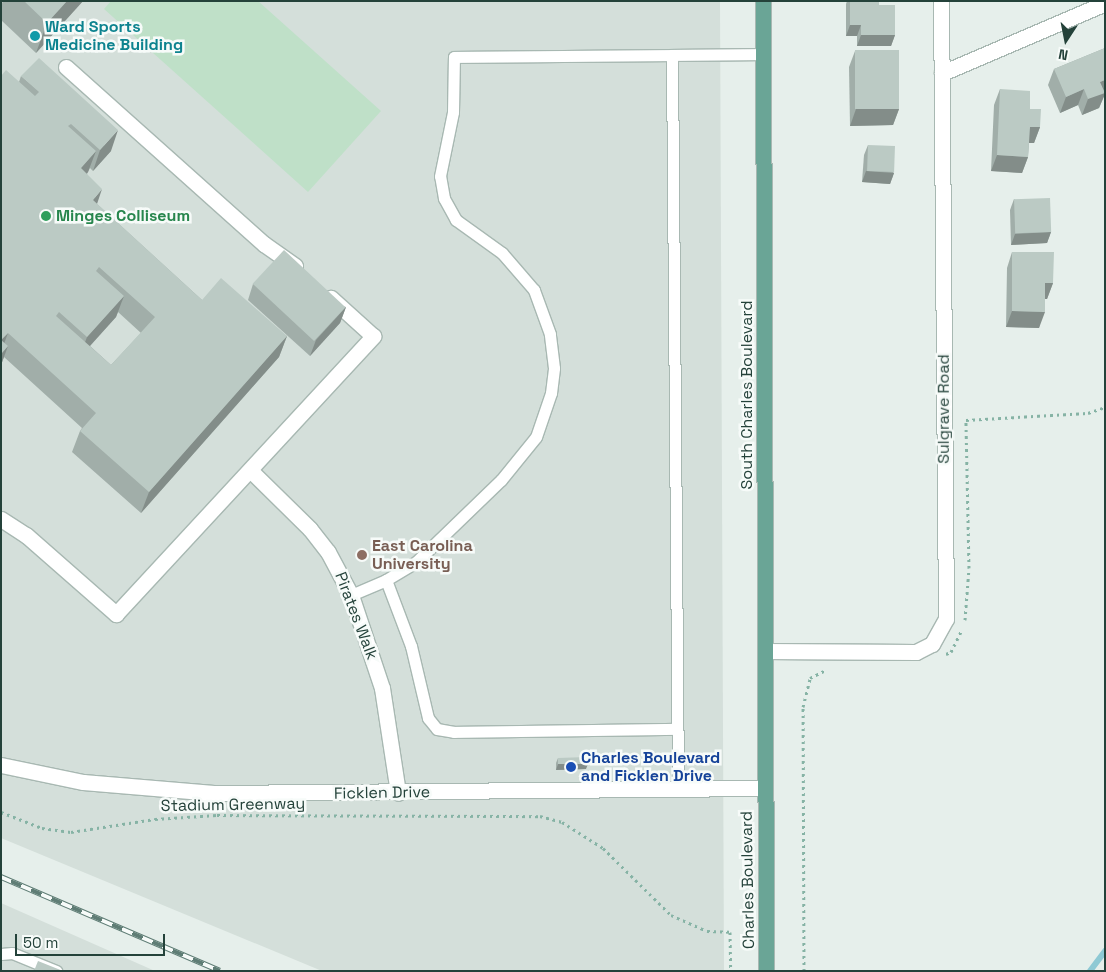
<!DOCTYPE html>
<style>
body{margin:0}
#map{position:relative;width:1106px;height:972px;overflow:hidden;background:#e6efeb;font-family:"Space Grotesk",sans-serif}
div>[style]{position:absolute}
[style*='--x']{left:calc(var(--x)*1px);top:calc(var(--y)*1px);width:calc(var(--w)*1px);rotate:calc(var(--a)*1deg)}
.built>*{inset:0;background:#d4dfda}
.green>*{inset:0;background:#bfe0c8}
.stream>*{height:6px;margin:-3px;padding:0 3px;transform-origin:3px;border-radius:3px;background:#8ec9d4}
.path>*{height:3px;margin-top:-1.5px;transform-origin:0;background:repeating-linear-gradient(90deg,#86b3a5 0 2.5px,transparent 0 6.5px)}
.roads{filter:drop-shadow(1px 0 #a8b8b2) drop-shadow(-1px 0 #a8b8b2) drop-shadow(0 1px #a8b8b2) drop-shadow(0 -1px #a8b8b2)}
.service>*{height:11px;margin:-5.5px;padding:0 5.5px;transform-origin:5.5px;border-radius:5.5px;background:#fff}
.minor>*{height:15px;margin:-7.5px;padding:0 7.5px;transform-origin:7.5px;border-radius:7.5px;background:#fff}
.primary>*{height:15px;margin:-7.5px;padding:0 7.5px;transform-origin:7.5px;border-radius:7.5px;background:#6aa596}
.rail>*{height:5.5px;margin-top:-2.75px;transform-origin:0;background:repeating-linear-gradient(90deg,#f7fbf9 0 11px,#5f7d75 0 22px);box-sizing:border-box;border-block:1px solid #5f7d75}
.wall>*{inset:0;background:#a1aea9}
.shaded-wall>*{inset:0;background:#838d89}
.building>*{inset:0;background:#bbcac4;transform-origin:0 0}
.dots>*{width:14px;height:14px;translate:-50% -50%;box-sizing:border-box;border:2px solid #f7fbf9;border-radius:50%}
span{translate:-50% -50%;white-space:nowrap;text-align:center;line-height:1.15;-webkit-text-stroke:5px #f7fbf9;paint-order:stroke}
.culture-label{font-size:16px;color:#0d838f;font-weight:700}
.left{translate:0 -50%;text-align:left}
.leisure-label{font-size:16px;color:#27864d;font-weight:700}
.street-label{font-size:16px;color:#24423a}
.education-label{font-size:16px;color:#785e54;font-weight:700}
.transit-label{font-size:16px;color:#164399;font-weight:700}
.frame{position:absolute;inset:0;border:2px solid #24423a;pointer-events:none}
.north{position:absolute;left:1041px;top:15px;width:50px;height:50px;-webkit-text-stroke:4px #f7fbf9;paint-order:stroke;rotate:191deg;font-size:14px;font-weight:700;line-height:20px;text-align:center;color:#24423a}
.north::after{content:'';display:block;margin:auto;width:18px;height:22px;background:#24423a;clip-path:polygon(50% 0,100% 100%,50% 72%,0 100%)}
.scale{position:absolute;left:15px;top:934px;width:150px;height:22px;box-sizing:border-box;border:2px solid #24423a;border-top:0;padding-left:6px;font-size:15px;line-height:18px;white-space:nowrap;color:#24423a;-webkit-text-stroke:4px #f7fbf9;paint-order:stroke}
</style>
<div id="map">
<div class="built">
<div style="clip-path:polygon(1px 1px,720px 1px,724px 971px,322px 971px,1px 838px)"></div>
<div style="clip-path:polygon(1px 903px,155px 971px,1px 971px)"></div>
</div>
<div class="green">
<div style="clip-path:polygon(111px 1px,258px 1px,381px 111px,308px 192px,104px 9px)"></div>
</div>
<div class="stream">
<div style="--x:1090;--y:971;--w:25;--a:-53"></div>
</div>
<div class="path">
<div style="--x:965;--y:620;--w:52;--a:-85.6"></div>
<div style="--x:969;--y:568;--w:148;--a:-91.2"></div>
<div style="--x:966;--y:420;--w:122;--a:-3.3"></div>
<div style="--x:1088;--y:413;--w:18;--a:-19"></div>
<div style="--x:946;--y:654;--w:5;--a:-22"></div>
<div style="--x:951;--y:652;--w:25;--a:-64"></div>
<div style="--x:1;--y:812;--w:44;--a:21.3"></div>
<div style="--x:42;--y:828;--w:29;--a:8"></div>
<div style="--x:71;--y:832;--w:85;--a:-8.8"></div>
<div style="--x:155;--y:819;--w:62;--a:-3.7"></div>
<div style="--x:217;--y:815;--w:323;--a:0.2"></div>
<div style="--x:540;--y:816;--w:23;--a:15"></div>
<div style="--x:562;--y:822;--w:49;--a:32.4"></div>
<div style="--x:603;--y:848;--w:95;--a:44.6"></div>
<div style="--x:671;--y:915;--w:39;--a:24"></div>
<div style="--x:707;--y:931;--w:23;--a:2"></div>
<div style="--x:730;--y:932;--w:39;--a:89"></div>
<div style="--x:804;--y:971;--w:264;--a:-90.2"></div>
<div style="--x:803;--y:707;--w:30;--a:-76"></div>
<div style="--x:810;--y:678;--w:18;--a:-27"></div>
</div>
<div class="roads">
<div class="service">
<div style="--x:386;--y:580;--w:71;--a:69.3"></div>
<div style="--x:411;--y:646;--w:74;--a:76.7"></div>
<div style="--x:428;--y:718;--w:14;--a:51"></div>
<div style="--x:437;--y:729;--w:17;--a:10"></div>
<div style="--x:454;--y:732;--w:223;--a:-0.8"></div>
<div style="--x:351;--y:595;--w:38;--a:-23"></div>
<div style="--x:386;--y:580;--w:35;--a:-31"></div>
<div style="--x:416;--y:562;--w:118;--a:-44"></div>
<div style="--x:501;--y:480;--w:55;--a:-50.9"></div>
<div style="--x:536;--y:437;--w:46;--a:-71.2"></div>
<div style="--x:551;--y:393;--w:25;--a:-83"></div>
<div style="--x:554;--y:368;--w:34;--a:-97"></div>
<div style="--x:550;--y:334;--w:47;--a:-110"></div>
<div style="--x:534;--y:290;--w:49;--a:-130.9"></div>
<div style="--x:502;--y:253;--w:57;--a:-144.3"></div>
<div style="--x:456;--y:220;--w:25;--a:-119"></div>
<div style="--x:444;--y:198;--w:22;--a:-100"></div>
<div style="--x:440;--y:176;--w:65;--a:-78.5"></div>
<div style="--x:453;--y:112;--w:55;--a:-89"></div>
<div style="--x:454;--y:57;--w:218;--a:-0.5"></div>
<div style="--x:678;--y:789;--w:734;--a:-90.47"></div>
<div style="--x:672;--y:55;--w:91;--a:-0.6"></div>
<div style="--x:1;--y:954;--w:11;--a:-5"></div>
<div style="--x:12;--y:953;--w:48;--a:22.2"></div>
</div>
<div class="minor">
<div style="--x:66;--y:67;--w:266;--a:41.8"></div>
<div style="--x:264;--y:244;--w:38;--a:35"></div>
<div style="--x:942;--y:73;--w:177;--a:-23.2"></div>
<div style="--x:250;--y:470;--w:84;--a:44.5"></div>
<div style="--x:310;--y:529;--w:29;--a:52"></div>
<div style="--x:328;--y:552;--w:49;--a:61.9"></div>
<div style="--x:351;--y:595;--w:98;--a:71.6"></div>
<div style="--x:382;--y:688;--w:106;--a:81.3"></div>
<div style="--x:1;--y:519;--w:30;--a:33"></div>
<div style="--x:26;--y:535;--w:120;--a:41.3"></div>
<div style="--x:116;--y:614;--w:379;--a:-47.2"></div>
<div style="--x:373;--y:336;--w:57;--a:-137.9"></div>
<div style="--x:765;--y:651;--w:151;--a:0.4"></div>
<div style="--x:916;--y:652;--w:18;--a:-27"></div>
<div style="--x:932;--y:644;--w:29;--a:-61"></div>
<div style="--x:946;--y:619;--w:618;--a:-90.46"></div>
<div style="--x:1;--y:765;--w:84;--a:11.7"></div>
<div style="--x:83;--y:782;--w:131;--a:4.8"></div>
<div style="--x:214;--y:793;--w:550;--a:-0.52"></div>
</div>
<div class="primary">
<div style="--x:763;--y:1;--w:970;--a:89.82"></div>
</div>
</div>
<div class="rail">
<div style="--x:1;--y:877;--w:238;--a:23.2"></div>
</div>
<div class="wall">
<div style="clip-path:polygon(3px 1px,83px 1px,36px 53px,1px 20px,1px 6px)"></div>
<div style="clip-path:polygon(847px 1px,879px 1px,879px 5px,895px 35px,891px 46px,857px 46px,857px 36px,846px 36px,846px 4px)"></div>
<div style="clip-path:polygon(1105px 48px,1105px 94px,1099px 108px,1082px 115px,1078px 105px,1060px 113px,1048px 85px,1054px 69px)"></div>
<div style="clip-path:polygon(855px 51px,899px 109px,893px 125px,850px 126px,849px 67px)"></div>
<div style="clip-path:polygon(evenodd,1px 76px,19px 82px,21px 76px,111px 151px,93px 171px,90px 168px,87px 174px,97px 204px,202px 300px,287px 336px,279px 357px,141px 513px,72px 452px,80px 431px,82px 428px,4px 357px,1px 365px,1px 76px,118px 312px,141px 333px,111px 365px,90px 346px,116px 317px,118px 312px)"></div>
<div style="clip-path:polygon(1000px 89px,1030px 109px,1040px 127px,1034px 143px,1029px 143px,1028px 157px,1022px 173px,991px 171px,994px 105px)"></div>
<div style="clip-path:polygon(868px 145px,894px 173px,890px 184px,862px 182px,864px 155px)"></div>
<div style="clip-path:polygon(1014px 199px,1051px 232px,1047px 243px,1011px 245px,1010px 210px)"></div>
<div style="clip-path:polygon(1012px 252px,1053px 283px,1047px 299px,1045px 299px,1039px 328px,1006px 327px,1007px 268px)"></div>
<div style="clip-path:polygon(253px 284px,346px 307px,340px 323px,310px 356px,248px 300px)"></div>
<div style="clip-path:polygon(558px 758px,586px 769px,556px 770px,556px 763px)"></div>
</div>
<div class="shaded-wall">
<div style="clip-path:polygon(67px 1px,83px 1px,36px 53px,47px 23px)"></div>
<div style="clip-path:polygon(850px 25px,861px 25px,857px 36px,846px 36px)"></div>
<div style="clip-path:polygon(861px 35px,895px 35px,891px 46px,857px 46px)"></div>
<div style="clip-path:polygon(1105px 80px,1105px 94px,1099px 108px,1082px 115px,1088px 99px,1100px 82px)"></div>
<div style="clip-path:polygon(1084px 89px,1078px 105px,1060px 113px,1066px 97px)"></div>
<div style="clip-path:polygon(856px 109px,899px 109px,893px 125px,850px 126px)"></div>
<div style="clip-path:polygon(1030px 127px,1040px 127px,1034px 143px,1024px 143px)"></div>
<div style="clip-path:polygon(118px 130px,111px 151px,93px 171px,100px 150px)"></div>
<div style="clip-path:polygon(96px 151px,88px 172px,73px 189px,81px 168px)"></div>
<div style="clip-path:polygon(997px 155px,1028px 157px,1022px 173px,991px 171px)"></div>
<div style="clip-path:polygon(866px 171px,894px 173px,890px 184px,862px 182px)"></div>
<div style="clip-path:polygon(102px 189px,95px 210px,93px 200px)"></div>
<div style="clip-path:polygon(1051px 232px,1047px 243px,1011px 245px,1015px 234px)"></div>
<div style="clip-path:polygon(1045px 283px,1053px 283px,1047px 299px,1039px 299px)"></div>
<div style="clip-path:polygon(124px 296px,116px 317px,79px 358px,87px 337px)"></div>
<div style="clip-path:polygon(346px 307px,340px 323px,310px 356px,316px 340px)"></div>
<div style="clip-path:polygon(1012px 311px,1045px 312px,1039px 328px,1006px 327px)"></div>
<div style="clip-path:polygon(8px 333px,1px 352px,1px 340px)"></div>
<div style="clip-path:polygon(287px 336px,279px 357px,141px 513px,149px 492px)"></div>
<div style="clip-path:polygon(8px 346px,1px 365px,1px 354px)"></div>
<div style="clip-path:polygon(558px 764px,588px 764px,586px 769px,556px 770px)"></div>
</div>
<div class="building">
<div style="clip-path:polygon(24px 1px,67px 1px,47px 23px)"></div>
<div style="clip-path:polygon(850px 1px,879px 1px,879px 5px,895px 5px,895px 35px,861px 35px,861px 25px,850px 25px)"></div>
<div style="clip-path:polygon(1105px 48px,1105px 80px,1100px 82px,1105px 93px,1088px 99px,1084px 89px,1066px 97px,1054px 69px)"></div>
<div style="left:899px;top:50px;width:59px;height:44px;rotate:90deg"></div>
<div style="clip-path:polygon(evenodd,39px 58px,118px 130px,100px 150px,71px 124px,68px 126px,96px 151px,81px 168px,102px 189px,93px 200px,202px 300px,221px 278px,287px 336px,149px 492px,80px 431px,96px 413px,8px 333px,1px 340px,8px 346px,1px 354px,1px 76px,6px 70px,35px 96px,39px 92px,21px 76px,39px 58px,99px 267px,155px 317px,111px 365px,56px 316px,59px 312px,87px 337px,124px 296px,96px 271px,99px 267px)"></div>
<div style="clip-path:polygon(1000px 89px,1030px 91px,1030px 109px,1041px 109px,1040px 127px,1030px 127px,1028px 157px,997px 155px)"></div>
<div style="left:868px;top:145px;width:27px;height:26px;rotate:2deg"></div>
<div style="left:1050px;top:198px;width:34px;height:36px;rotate:88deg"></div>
<div style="left:284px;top:250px;width:84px;height:46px;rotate:43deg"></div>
<div style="clip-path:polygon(1012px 252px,1054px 252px,1053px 283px,1045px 283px,1045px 312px,1012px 311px)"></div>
<div style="clip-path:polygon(587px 757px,588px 764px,558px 764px,558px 758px)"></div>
<div style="clip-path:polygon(38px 961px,63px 971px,34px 971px)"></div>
</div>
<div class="dots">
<div style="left:35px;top:36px;background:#0f9aa8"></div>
<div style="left:46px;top:216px;background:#2e9e5b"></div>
<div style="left:362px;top:555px;background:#8d6e63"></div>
<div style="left:571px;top:767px;background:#1a4fb4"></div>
</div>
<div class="culture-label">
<span class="left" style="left:45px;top:36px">Ward Sports<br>Medicine Building</span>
</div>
<div class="leisure-label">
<span class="left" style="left:56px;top:216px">Minges Colliseum</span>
</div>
<div class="street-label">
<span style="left:747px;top:395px;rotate:-90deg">South Charles Boulevard</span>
<span style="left:944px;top:409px;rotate:-90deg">Sulgrave Road</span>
<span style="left:356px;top:616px;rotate:69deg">Pirates Walk</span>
<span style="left:382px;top:793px;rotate:-1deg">Ficklen Drive</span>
<span style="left:233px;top:805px;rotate:-1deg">Stadium Greenway</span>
<span style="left:748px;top:880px;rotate:-91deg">Charles Boulevard</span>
</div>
<div class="education-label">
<span class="left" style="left:372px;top:555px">East Carolina<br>University</span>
</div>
<div class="transit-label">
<span class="left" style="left:581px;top:767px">Charles Boulevard<br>and Ficklen Drive</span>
</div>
<div class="frame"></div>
<div class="north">N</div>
<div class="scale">50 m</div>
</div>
